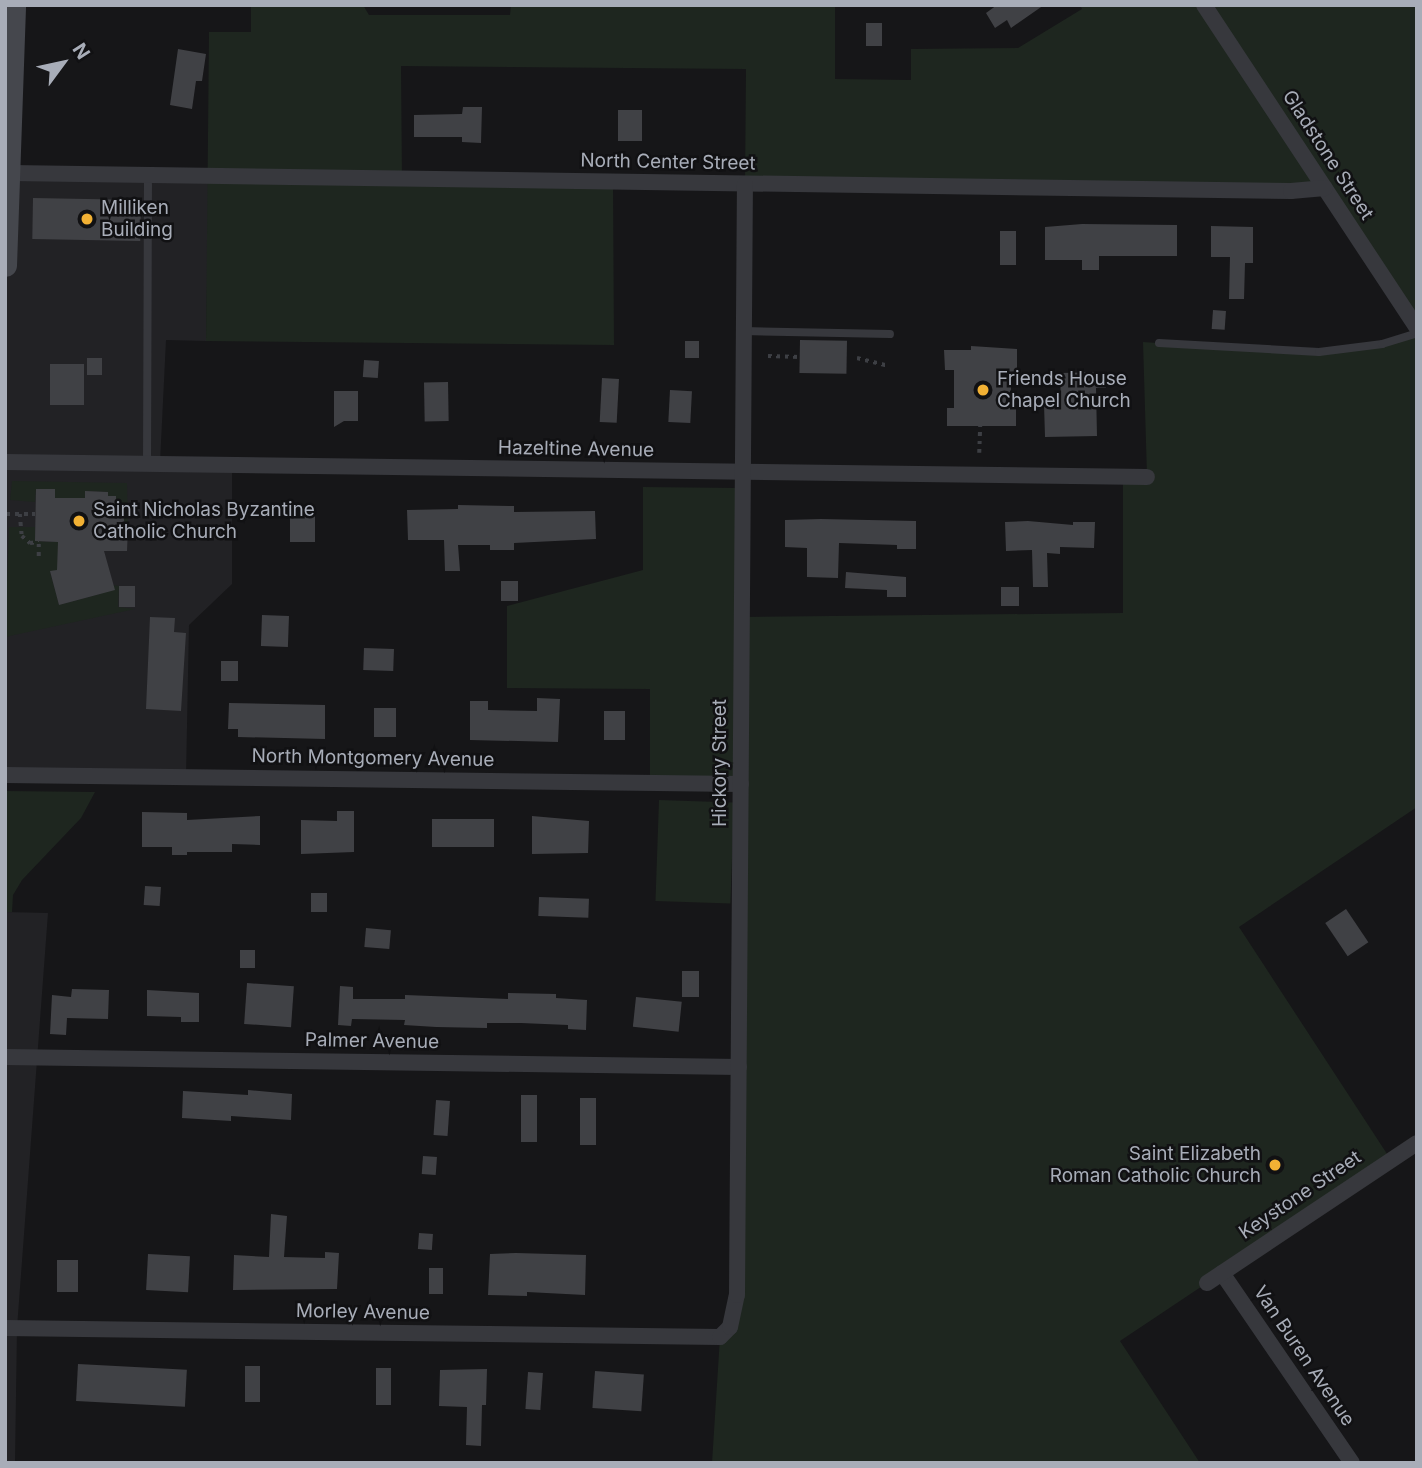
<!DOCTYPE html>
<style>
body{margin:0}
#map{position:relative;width:1422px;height:1468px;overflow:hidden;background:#161618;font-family:Inter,sans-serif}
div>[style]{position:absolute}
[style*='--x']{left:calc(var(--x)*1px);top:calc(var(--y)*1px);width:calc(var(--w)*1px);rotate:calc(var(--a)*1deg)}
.built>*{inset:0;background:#222225}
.green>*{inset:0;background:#1e261f;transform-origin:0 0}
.building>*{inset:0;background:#404145;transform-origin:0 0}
.path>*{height:3.5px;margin-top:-1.75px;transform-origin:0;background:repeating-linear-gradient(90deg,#3d3f44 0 3.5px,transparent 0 8.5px)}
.lane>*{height:8px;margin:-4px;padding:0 4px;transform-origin:4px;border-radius:4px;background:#37383d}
.street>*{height:16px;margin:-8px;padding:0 8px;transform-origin:8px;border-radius:8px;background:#37383d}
.secondary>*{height:23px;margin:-11.5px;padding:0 11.5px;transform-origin:11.5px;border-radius:11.5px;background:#45474d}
.dots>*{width:19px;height:19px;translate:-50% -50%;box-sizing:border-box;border:4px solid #111113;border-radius:50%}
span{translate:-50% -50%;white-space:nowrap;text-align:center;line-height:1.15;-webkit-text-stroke:5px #111113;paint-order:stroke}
.street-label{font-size:19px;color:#a8adb8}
.poi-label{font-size:19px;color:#a8adb8}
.left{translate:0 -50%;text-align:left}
.right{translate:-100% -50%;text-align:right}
.frame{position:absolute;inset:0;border:7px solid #a8adb8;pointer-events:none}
.north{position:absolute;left:28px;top:28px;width:70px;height:70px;-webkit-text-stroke:5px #111113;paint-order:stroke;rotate:57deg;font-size:19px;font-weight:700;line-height:28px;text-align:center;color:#a8adb8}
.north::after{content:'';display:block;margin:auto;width:24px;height:32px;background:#a8adb8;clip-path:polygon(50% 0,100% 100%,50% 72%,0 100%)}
</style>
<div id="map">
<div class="built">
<div style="clip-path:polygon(5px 5px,11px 173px,209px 176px,206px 341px,166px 340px,160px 463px,232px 465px,232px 584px,189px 625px,186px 777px,5px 775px)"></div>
<div style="clip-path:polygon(5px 912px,48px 913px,17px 1328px,15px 1463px,5px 1463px)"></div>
</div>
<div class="green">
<div style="clip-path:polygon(251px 5px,363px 5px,369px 15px,510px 15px,511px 5px,835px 5px,835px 79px,911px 80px,911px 49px,1018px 48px,1082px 9px,1080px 5px,1417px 5px,1417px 328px,1324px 188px,745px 184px,746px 69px,401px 66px,402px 179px,613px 182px,614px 345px,206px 341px,209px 32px,251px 32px)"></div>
<div style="clip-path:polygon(1417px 333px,1417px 807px,1239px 927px,1391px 1160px,1120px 1341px,1200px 1463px,712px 1463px,720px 1337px,730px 1327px,741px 784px,650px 783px,650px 689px,507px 688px,507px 606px,643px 570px,643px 487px,737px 488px,743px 617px,1123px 613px,1123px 477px,1147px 476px,1143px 342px,1286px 352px,1352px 348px)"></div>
<div style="clip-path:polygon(12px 481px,127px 483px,128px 527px,120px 527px,123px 513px,116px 505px,116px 496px,108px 496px,108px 492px,85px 491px,85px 498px,55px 498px,55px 489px,36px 489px,35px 502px,10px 500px)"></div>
<div style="clip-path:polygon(9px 527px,35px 527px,35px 541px,52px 542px,58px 539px,58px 570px,50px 572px,59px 605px,100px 594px,113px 585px,119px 586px,118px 607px,135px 609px,5px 637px)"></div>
<div style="clip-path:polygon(5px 791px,95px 792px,81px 818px,22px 880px,13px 895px,12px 912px,5px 912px)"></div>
<div style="left:659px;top:800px;width:75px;height:101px;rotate:2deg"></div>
</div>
<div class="building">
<div style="clip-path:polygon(1044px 5px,1011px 28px,1007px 20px,995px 28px,986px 13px,997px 5px)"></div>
<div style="left:866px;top:23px;width:16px;height:23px"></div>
<div style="clip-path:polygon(178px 49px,206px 54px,202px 81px,196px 81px,192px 109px,170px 105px)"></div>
<div style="clip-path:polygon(463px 107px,482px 107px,481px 143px,462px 142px,462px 137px,414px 137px,414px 115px,462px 114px)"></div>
<div style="left:618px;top:110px;width:24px;height:31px"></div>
<div style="left:33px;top:198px;width:108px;height:41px;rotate:1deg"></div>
<div style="clip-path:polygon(1082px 224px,1177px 225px,1177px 256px,1099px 256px,1099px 270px,1082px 270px,1082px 260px,1045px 260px,1045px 227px)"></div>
<div style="clip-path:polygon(1211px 226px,1253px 227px,1253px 263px,1245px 263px,1244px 299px,1229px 299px,1230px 257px,1211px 257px)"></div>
<div style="left:1000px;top:231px;width:16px;height:34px"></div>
<div style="left:1213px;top:310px;width:13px;height:19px;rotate:4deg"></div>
<div style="left:800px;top:340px;width:47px;height:33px;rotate:1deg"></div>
<div style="left:685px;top:341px;width:14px;height:17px"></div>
<div style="clip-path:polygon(971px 346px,1017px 349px,1017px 373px,1011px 373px,1011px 407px,1016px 407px,1016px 426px,947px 426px,947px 408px,954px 408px,954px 370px,945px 370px,944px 350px,971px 350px)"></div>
<div style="left:87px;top:358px;width:15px;height:17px"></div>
<div style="left:364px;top:360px;width:15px;height:17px;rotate:4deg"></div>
<div style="left:50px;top:364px;width:34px;height:41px"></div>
<div style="clip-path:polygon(1105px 372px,1106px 388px,1096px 388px,1097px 436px,1045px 437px,1044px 404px,1061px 404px,1060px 373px)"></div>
<div style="left:602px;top:378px;width:17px;height:44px;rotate:3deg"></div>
<div style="left:448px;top:382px;width:39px;height:24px;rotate:89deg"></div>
<div style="left:670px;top:390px;width:22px;height:32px;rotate:3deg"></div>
<div style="clip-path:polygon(334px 391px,358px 391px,358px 421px,344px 421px,334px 427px)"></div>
<div style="clip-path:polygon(36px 489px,55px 489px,55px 498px,85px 498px,85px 491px,108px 492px,108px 496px,116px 496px,116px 505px,123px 513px,125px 527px,128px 527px,127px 551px,104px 551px,115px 590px,59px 605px,50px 571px,57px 570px,58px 542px,35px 541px)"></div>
<div style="clip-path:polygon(458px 505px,514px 506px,514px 512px,595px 511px,596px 539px,514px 543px,514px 550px,490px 550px,490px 545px,458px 545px,460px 571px,445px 571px,444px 540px,408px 540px,407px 510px,458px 509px)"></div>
<div style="left:290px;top:508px;width:25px;height:34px"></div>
<div style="clip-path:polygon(821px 519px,916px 521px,916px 549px,897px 549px,897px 545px,839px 543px,838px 578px,807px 577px,807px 548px,785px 547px,785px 520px)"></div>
<div style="clip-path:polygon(1028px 521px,1073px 525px,1073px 522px,1095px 522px,1094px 548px,1060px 547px,1060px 554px,1047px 553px,1048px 587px,1033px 587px,1032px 550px,1006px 551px,1005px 522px)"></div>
<div style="clip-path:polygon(846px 572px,906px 577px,906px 597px,887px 597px,887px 590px,845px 588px)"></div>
<div style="left:501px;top:581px;width:17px;height:20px"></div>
<div style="left:119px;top:586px;width:16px;height:21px"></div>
<div style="left:1001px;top:587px;width:18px;height:19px"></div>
<div style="left:262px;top:615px;width:27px;height:31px;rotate:2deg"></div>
<div style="clip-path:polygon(150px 617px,175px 618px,174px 632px,186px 633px,181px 711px,146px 709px)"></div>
<div style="left:364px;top:648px;width:30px;height:22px;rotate:2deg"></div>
<div style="left:221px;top:661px;width:17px;height:20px"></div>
<div style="clip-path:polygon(537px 698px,560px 699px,558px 742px,470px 740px,470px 701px,488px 701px,488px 710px,537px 711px)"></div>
<div style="clip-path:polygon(229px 703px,325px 705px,325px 739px,238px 737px,238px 729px,228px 729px)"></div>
<div style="left:374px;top:708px;width:22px;height:29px"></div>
<div style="left:604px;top:711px;width:21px;height:29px"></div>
<div style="clip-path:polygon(337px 811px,354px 811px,354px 852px,301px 854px,301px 820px,337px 821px)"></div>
<div style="clip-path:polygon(142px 812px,187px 813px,187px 820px,260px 816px,260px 845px,232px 844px,232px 852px,187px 852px,187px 855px,172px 855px,172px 847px,142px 847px)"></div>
<div style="clip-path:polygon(532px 816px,589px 821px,588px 853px,532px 854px)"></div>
<div style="left:432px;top:819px;width:62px;height:28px"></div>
<div style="left:145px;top:886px;width:16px;height:19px;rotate:4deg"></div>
<div style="left:311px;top:893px;width:16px;height:19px"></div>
<div style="left:539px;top:897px;width:50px;height:19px;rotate:2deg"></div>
<div style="left:1346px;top:909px;width:40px;height:25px;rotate:56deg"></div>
<div style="left:366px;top:928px;width:25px;height:19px;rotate:5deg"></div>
<div style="left:240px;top:950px;width:15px;height:18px"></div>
<div style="left:682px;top:971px;width:17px;height:26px"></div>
<div style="left:247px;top:983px;width:47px;height:41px;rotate:4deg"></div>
<div style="clip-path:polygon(340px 986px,353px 987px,353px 999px,405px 999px,405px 995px,508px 999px,508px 993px,556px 994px,556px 998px,587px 1000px,586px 1030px,568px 1029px,568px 1025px,521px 1023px,487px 1023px,487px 1028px,436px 1027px,404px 1025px,405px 1020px,352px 1019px,351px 1026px,338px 1025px)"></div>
<div style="clip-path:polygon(72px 989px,109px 990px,108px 1019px,67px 1018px,66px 1035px,50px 1034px,52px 995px,71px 997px)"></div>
<div style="clip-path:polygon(147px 990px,199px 993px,199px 1022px,181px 1022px,181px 1017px,147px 1016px)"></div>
<div style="left:636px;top:997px;width:46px;height:30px;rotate:6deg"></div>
<div style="clip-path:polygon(248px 1090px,292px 1094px,291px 1120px,231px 1116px,231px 1121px,182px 1118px,183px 1091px,248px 1095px)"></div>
<div style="left:521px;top:1095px;width:16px;height:47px"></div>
<div style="left:580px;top:1098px;width:16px;height:47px"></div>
<div style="left:436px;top:1100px;width:14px;height:35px;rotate:4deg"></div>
<div style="left:423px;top:1156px;width:14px;height:18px;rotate:4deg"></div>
<div style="clip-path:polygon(271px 1214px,287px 1216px,284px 1257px,325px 1258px,325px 1252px,339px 1253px,337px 1289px,233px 1290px,234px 1255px,269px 1257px)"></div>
<div style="left:419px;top:1233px;width:14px;height:16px;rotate:4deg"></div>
<div style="clip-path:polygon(516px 1253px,586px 1255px,585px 1295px,527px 1292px,527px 1296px,488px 1295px,490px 1254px)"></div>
<div style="left:148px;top:1254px;width:42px;height:36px;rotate:3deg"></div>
<div style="left:57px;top:1260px;width:21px;height:32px"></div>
<div style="left:429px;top:1268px;width:14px;height:26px"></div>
<div style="left:78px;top:1364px;width:109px;height:37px;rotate:3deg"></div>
<div style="left:245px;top:1366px;width:15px;height:36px"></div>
<div style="left:376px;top:1368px;width:15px;height:37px"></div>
<div style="clip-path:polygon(487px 1369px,486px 1405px,482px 1405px,481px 1446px,466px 1445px,467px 1407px,439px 1406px,440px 1370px)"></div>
<div style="left:595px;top:1371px;width:49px;height:37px;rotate:4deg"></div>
<div style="left:528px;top:1372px;width:15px;height:37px;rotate:4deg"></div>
</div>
<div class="path">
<div style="--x:768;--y:356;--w:32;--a:2"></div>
<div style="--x:857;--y:358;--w:33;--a:14"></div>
<div style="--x:979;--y:453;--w:27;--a:-88"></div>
<div style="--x:7;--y:514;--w:28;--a:0"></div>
<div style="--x:20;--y:514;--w:22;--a:85"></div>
<div style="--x:22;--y:536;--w:11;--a:41"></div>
<div style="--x:30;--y:543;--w:9;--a:-6"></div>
<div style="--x:39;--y:544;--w:13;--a:90"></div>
</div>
<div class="lane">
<div style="--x:744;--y:331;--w:146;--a:1.2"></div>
<div style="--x:1159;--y:343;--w:160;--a:3.2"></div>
<div style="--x:1319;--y:352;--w:64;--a:-7.2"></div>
<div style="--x:1382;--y:344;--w:37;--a:-17"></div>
<div style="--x:147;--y:464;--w:289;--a:-89.8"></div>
</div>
<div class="street">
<div style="--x:1204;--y:5;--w:387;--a:56.6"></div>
<div style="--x:11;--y:173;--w:1280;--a:0.81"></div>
<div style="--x:1291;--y:191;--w:34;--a:-5"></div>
<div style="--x:5;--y:462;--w:1142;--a:0.75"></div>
<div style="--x:5;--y:775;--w:736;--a:0.7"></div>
<div style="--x:5;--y:1057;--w:734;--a:0.78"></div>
<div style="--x:1222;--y:1273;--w:230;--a:55.6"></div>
<div style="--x:1207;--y:1283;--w:252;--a:-33.7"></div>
<div style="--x:5;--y:1328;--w:715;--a:0.72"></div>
<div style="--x:720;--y:1337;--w:14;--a:-45"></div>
<div style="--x:730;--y:1327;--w:33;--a:-78"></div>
<div style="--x:737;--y:1295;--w:1111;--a:-89.59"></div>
</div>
<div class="secondary">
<div style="--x:5;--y:265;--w:260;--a:-88"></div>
</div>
<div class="dots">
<div style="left:87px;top:219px;background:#f2b134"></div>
<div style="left:983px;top:390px;background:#f2b134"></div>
<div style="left:79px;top:521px;background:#f2b134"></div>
<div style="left:1275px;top:1165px;background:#f2b134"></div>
</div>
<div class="street-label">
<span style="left:1328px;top:155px;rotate:57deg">Gladstone Street</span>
<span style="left:668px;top:162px;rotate:1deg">North Center Street</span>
<span style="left:576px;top:449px;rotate:1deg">Hazeltine Avenue</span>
<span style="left:373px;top:758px;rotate:1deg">North Montgomery Avenue</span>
<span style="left:720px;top:763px;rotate:-90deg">Hickory Street</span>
<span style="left:372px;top:1041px;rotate:1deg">Palmer Avenue</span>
<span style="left:1300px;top:1195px;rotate:-34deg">Keystone Street</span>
<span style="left:363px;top:1312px;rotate:1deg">Morley Avenue</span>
<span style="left:1304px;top:1356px;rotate:56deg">Van Buren Avenue</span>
</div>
<div class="poi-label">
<span class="left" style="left:101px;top:219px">Milliken<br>Building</span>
<span class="left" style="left:997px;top:390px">Friends House<br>Chapel Church</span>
<span class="left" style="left:93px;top:521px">Saint Nicholas Byzantine<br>Catholic Church</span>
<span class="right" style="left:1261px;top:1165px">Saint Elizabeth<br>Roman Catholic Church</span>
</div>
<div class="frame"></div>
<div class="north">N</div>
</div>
